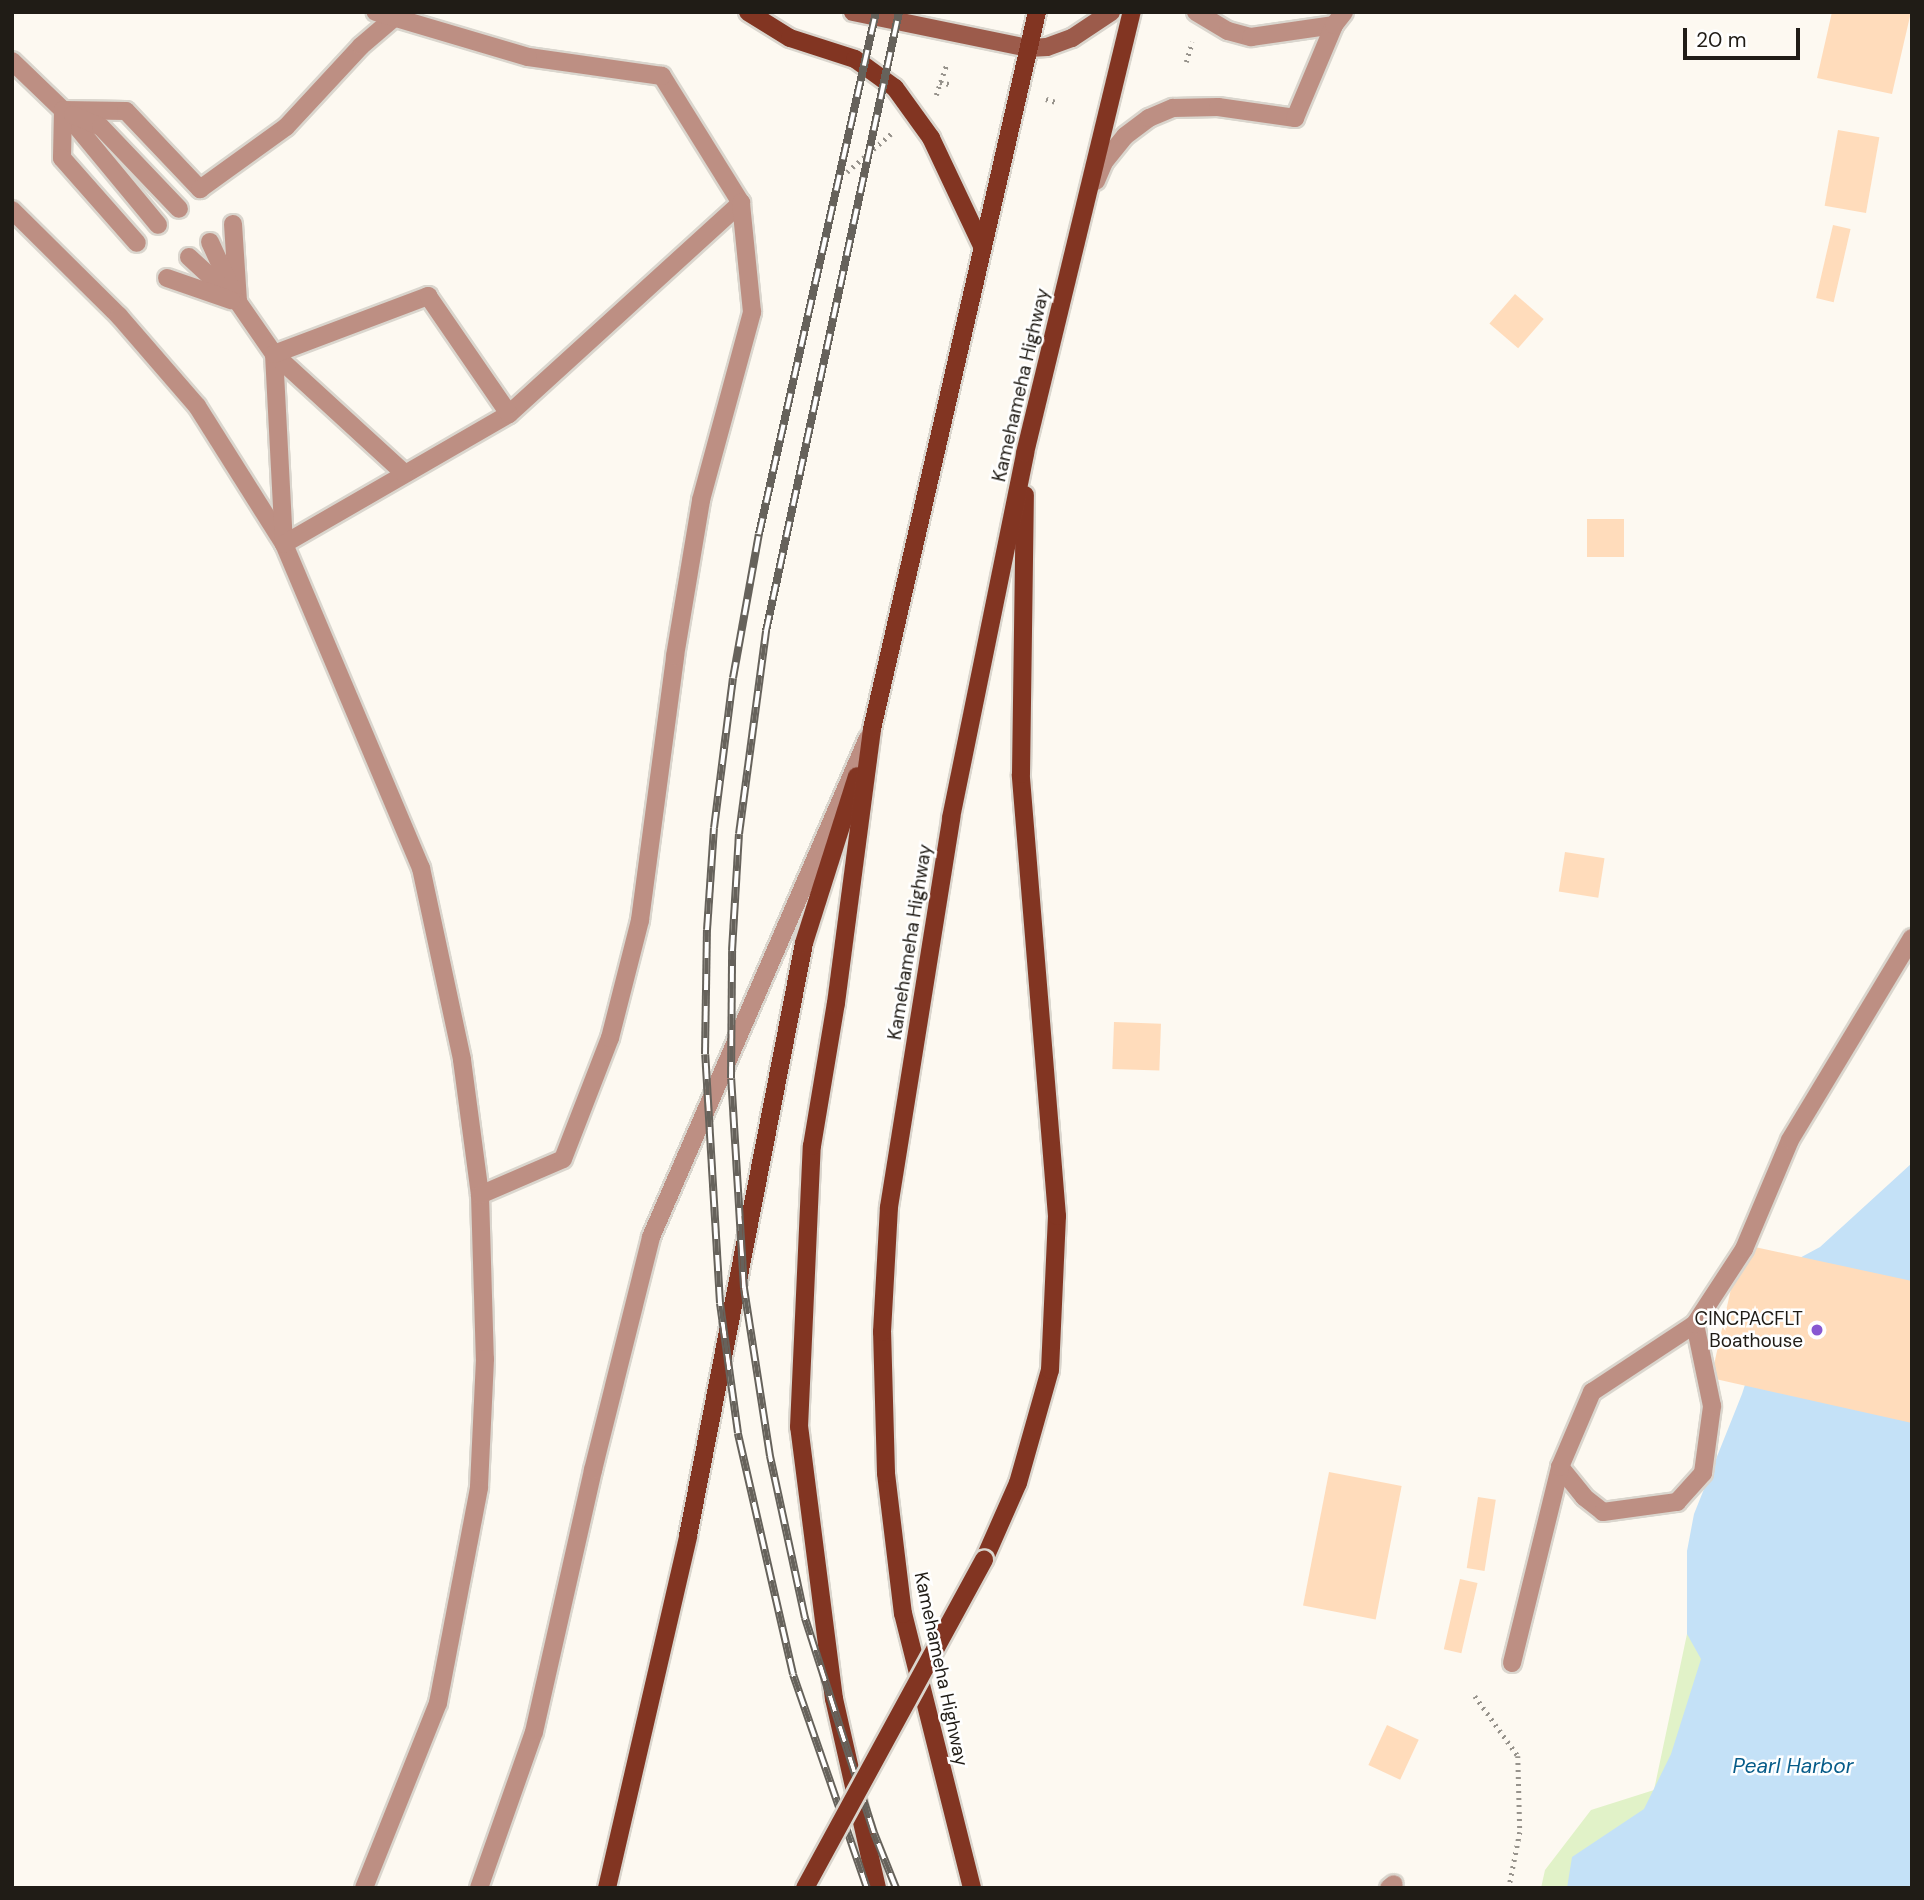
<!DOCTYPE html>
<style>
body{margin:0}
#map{position:relative;width:1924px;height:1900px;overflow:hidden;background:#fdf9f1;font-family:"DM Sans",sans-serif}
div>[style]{position:absolute}
[style*='--x']{left:calc(var(--x)*1px);top:calc(var(--y)*1px);width:calc(var(--w)*1px);rotate:calc(var(--a)*1deg)}
.green>*{inset:0;background:#e1f2c8}
.water>*{inset:0;background:#c4e1f7}
.building>*{inset:0;background:#ffdcbb;transform-origin:0 0}
.path>*{height:4.5px;margin-top:-2.25px;transform-origin:0;background:repeating-linear-gradient(90deg,#97938c 0 2px,transparent 0 7px)}
.roads{filter:drop-shadow(2px 0 #dad6ce) drop-shadow(-2px 0 #dad6ce) drop-shadow(0 2px #dad6ce) drop-shadow(0 -2px #dad6ce)}
.lane>*{height:18px;margin:-9px;padding:0 9px;transform-origin:9px;border-radius:9px;background:#bd8f83}
.street>*{height:18px;margin:-9px;padding:0 9px;transform-origin:9px;border-radius:9px;background:#bd8f83}
.secondary>*{height:18px;margin:-9px;padding:0 9px;transform-origin:9px;border-radius:9px;background:#9c5b4b}
.primary>*{height:18px;margin:-9px;padding:0 9px;transform-origin:9px;border-radius:9px;background:#823522}
.rail>*{height:8px;margin-top:-4px;transform-origin:0;background:repeating-linear-gradient(90deg,#fff 0 16px,#66625b 0 32px);box-sizing:border-box;border-block:2px solid #66625b}
.bridges{filter:drop-shadow(2px 0 #dad6ce) drop-shadow(-2px 0 #dad6ce) drop-shadow(0 2px #dad6ce) drop-shadow(0 -2px #dad6ce)}
.primary-bridge>*{height:18px;margin:-9px;padding:0 9px;transform-origin:9px;border-radius:9px;background:#823522}
.dots>*{width:19px;height:19px;translate:-50% -50%;box-sizing:border-box;border:4px solid #fff;border-radius:50%}
span{translate:-50% -50%;white-space:nowrap;text-align:center;line-height:1.15;-webkit-text-stroke:5px #fff;paint-order:stroke}
.street-label{font-size:19px;color:#201c16}
.poi-label{font-size:19px;color:#201c16}
.right{translate:-100% -50%;text-align:right}
.water-label{font-size:21px;color:#075c89;font-style:italic}
.frame{position:absolute;inset:0;border:14px solid #201c16;pointer-events:none}
.scale{position:absolute;left:1683px;top:28px;width:117px;height:32px;box-sizing:border-box;border:4px solid #201c16;border-top:0;padding-left:9px;font-size:21px;line-height:24px;white-space:nowrap;color:#201c16;-webkit-text-stroke:5px #fff;paint-order:stroke}
</style>
<div id="map">
<div class="green">
<div style="clip-path:polygon(1713px 1615px,1661px 1888px,1541px 1888px,1545px 1870px,1591px 1810px,1654px 1790px,1687px 1634px)"></div>
</div>
<div class="water">
<div style="clip-path:polygon(1912px 1163px,1912px 1888px,1567px 1888px,1572px 1857px,1644px 1809px,1671px 1754px,1701px 1659px,1687px 1634px,1687px 1551px,1694px 1514px,1742px 1394px,1783px 1267px,1820px 1247px)"></div>
</div>
<div class="building">
<div style="clip-path:polygon(1832px 12px,1911px 12px,1892px 94px,1817px 78px)"></div>
<div style="left:1838px;top:130px;width:42px;height:77px;rotate:10deg"></div>
<div style="left:1833px;top:225px;width:18px;height:75px;rotate:13deg"></div>
<div style="left:1515px;top:294px;width:38px;height:39px;rotate:41deg"></div>
<div style="left:1587px;top:519px;width:37px;height:38px"></div>
<div style="left:1565px;top:852px;width:40px;height:40px;rotate:9deg"></div>
<div style="left:1114px;top:1022px;width:47px;height:47px;rotate:2deg"></div>
<div style="clip-path:polygon(1741px 1244px,1912px 1281px,1912px 1423px,1711px 1378px)"></div>
<div style="left:1329px;top:1472px;width:74px;height:136px;rotate:11deg"></div>
<div style="left:1478px;top:1497px;width:18px;height:72px;rotate:9deg"></div>
<div style="left:1460px;top:1579px;width:18px;height:72px;rotate:13deg"></div>
<div style="left:1387px;top:1725px;width:35px;height:44px;rotate:25deg"></div>
</div>
<div class="path">
<div style="--x:1186;--y:62;--w:21;--a:-73"></div>
<div style="--x:940;--y:82;--w:13;--a:13"></div>
<div style="--x:936;--y:95;--w:31;--a:-71"></div>
<div style="--x:1046;--y:99;--w:10;--a:17"></div>
<div style="--x:847;--y:172;--w:61;--a:-41"></div>
<div style="--x:1475;--y:1696;--w:74;--a:54.4"></div>
<div style="--x:1518;--y:1756;--w:76;--a:88.5"></div>
<div style="--x:1520;--y:1832;--w:57;--a:101.1"></div>
</div>
<div class="roads">
<div class="lane">
<div style="--x:1196;--y:12;--w:37;--a:31"></div>
<div style="--x:1228;--y:31;--w:24;--a:15"></div>
<div style="--x:1251;--y:37;--w:84;--a:-8.2"></div>
<div style="--x:12;--y:61;--w:71;--a:43.9"></div>
<div style="--x:63;--y:110;--w:149;--a:50.4"></div>
<div style="--x:63;--y:110;--w:63;--a:0.9"></div>
<div style="--x:126;--y:111;--w:108;--a:46.5"></div>
<div style="--x:200;--y:189;--w:106;--a:-35.8"></div>
<div style="--x:286;--y:127;--w:110;--a:-47.2"></div>
<div style="--x:361;--y:46;--w:45;--a:-40.5"></div>
<div style="--x:63;--y:110;--w:48;--a:91.2"></div>
<div style="--x:62;--y:158;--w:113;--a:48.6"></div>
<div style="--x:73;--y:115;--w:30;--a:23"></div>
<div style="--x:101;--y:127;--w:113;--a:46.4"></div>
<div style="--x:1096;--y:181;--w:21;--a:-67"></div>
<div style="--x:1104;--y:162;--w:33;--a:-51"></div>
<div style="--x:1125;--y:136;--w:30;--a:-37"></div>
<div style="--x:1149;--y:118;--w:26;--a:-23"></div>
<div style="--x:1173;--y:108;--w:45;--a:-1.3"></div>
<div style="--x:1218;--y:107;--w:78;--a:8.1"></div>
<div style="--x:1295;--y:118;--w:101;--a:-67.2"></div>
<div style="--x:1334;--y:25;--w:16;--a:-52"></div>
<div style="--x:12;--y:210;--w:151;--a:44.7"></div>
<div style="--x:119;--y:316;--w:119;--a:49.1"></div>
<div style="--x:197;--y:406;--w:163;--a:57.8"></div>
<div style="--x:284;--y:544;--w:352;--a:67.1"></div>
<div style="--x:421;--y:868;--w:196;--a:77.9"></div>
<div style="--x:462;--y:1060;--w:136;--a:82.4"></div>
<div style="--x:480;--y:1195;--w:164;--a:88.3"></div>
<div style="--x:485;--y:1359;--w:129;--a:92.7"></div>
<div style="--x:479;--y:1488;--w:219;--a:100.8"></div>
<div style="--x:438;--y:1703;--w:199;--a:111.8"></div>
<div style="--x:233;--y:224;--w:78;--a:86.3"></div>
<div style="--x:210;--y:242;--w:55;--a:65.3"></div>
<div style="--x:189;--y:257;--w:67;--a:42.6"></div>
<div style="--x:238;--y:302;--w:63;--a:55.3"></div>
<div style="--x:274;--y:354;--w:190;--a:87"></div>
<div style="--x:284;--y:544;--w:260;--a:-30"></div>
<div style="--x:509;--y:414;--w:314;--a:-42.3"></div>
<div style="--x:741;--y:203;--w:150;--a:-121.9"></div>
<div style="--x:662;--y:76;--w:135;--a:-171.9"></div>
<div style="--x:528;--y:57;--w:159;--a:-163.5"></div>
<div style="--x:167;--y:278;--w:68;--a:19"></div>
<div style="--x:404;--y:473;--w:176;--a:-137.5"></div>
<div style="--x:274;--y:354;--w:165;--a:-20.6"></div>
<div style="--x:428;--y:296;--w:143;--a:55.5"></div>
<div style="--x:480;--y:1195;--w:90;--a:-23.4"></div>
<div style="--x:563;--y:1159;--w:130;--a:-68.8"></div>
<div style="--x:610;--y:1038;--w:122;--a:-75.7"></div>
<div style="--x:640;--y:920;--w:266;--a:-82.4"></div>
<div style="--x:675;--y:656;--w:158;--a:-80.5"></div>
<div style="--x:701;--y:500;--w:195;--a:-74.8"></div>
<div style="--x:752;--y:312;--w:110;--a:-95.8"></div>
<div style="--x:479;--y:1888;--w:165;--a:-70.6"></div>
<div style="--x:534;--y:1732;--w:269;--a:-77.3"></div>
<div style="--x:593;--y:1470;--w:240;--a:-76"></div>
<div style="--x:651;--y:1237;--w:544;--a:-66.5"></div>
</div>
<div class="street">
<div style="--x:1560;--y:1467;--w:38;--a:51"></div>
<div style="--x:1584;--y:1497;--w:24;--a:38"></div>
<div style="--x:1603;--y:1512;--w:75;--a:-7.7"></div>
<div style="--x:1677;--y:1502;--w:39;--a:-48"></div>
<div style="--x:1703;--y:1473;--w:68;--a:-82.3"></div>
<div style="--x:1712;--y:1406;--w:84;--a:-101.7"></div>
<div style="--x:1512;--y:1663;--w:202;--a:-76.2"></div>
<div style="--x:1560;--y:1467;--w:82;--a:-66.9"></div>
<div style="--x:1592;--y:1392;--w:123;--a:-33.4"></div>
<div style="--x:1695;--y:1324;--w:90;--a:-56.8"></div>
<div style="--x:1744;--y:1249;--w:118;--a:-67.1"></div>
<div style="--x:1790;--y:1140;--w:236;--a:-58.9"></div>
<div style="--x:1389;--y:1888;--w:6;--a:-39"></div>
</div>
<div class="secondary">
<div style="--x:853;--y:12;--w:180;--a:11.6"></div>
<div style="--x:1029;--y:48;--w:18;--a:-3"></div>
<div style="--x:1047;--y:47;--w:27;--a:-20"></div>
<div style="--x:1072;--y:38;--w:47;--a:-33.7"></div>
</div>
<div class="primary">
<div style="--x:748;--y:12;--w:49;--a:31.8"></div>
<div style="--x:790;--y:38;--w:68;--a:17.9"></div>
<div style="--x:855;--y:59;--w:49;--a:35.9"></div>
<div style="--x:895;--y:88;--w:62;--a:54.2"></div>
<div style="--x:931;--y:138;--w:119;--a:64.7"></div>
<div style="--x:984;--y:1560;--w:84;--a:-66.2"></div>
<div style="--x:1018;--y:1483;--w:117;--a:-74.2"></div>
<div style="--x:1050;--y:1370;--w:154;--a:-87.4"></div>
<div style="--x:1057;--y:1216;--w:443;--a:-94.7"></div>
<div style="--x:1021;--y:774;--w:279;--a:-89.2"></div>
<div style="--x:607;--y:1888;--w:361;--a:-77"></div>
<div style="--x:688;--y:1536;--w:604;--a:-78.93"></div>
<div style="--x:804;--y:943;--w:175;--a:-72.4"></div>
<div style="--x:877;--y:1888;--w:194;--a:-102.8"></div>
<div style="--x:834;--y:1699;--w:274;--a:-97.3"></div>
<div style="--x:799;--y:1427;--w:281;--a:-87.4"></div>
<div style="--x:812;--y:1146;--w:145;--a:-80.5"></div>
<div style="--x:836;--y:1003;--w:276;--a:-82.5"></div>
<div style="--x:872;--y:729;--w:736;--a:-77.04"></div>
<div style="--x:972;--y:1888;--w:283;--a:-104.1"></div>
<div style="--x:903;--y:1614;--w:142;--a:-96.9"></div>
<div style="--x:886;--y:1473;--w:141;--a:-91.6"></div>
<div style="--x:882;--y:1332;--w:125;--a:-86.8"></div>
<div style="--x:889;--y:1207;--w:394;--a:-80.9"></div>
<div style="--x:951;--y:818;--w:372;--a:-78.5"></div>
<div style="--x:1025;--y:453;--w:454;--a:-76.4"></div>
</div>
</div>
<div class="rail">
<div style="--x:867;--y:1888;--w:226;--a:-109.1"></div>
<div style="--x:793;--y:1674;--w:247;--a:-102.9"></div>
<div style="--x:738;--y:1433;--w:131;--a:-97.9"></div>
<div style="--x:720;--y:1303;--w:249;--a:-93.4"></div>
<div style="--x:705;--y:1054;--w:124;--a:-89.1"></div>
<div style="--x:707;--y:930;--w:102;--a:-86.1"></div>
<div style="--x:714;--y:828;--w:151;--a:-82.8"></div>
<div style="--x:733;--y:678;--w:146;--a:-79.8"></div>
<div style="--x:759;--y:534;--w:535;--a:-77.37"></div>
<div style="--x:896;--y:1888;--w:59;--a:-111.8"></div>
<div style="--x:874;--y:1833;--w:226;--a:-107.8"></div>
<div style="--x:805;--y:1618;--w:166;--a:-102.2"></div>
<div style="--x:770;--y:1456;--w:170;--a:-98.8"></div>
<div style="--x:744;--y:1288;--w:210;--a:-93.5"></div>
<div style="--x:731;--y:1078;--w:127;--a:-89.5"></div>
<div style="--x:732;--y:951;--w:117;--a:-86.6"></div>
<div style="--x:739;--y:834;--w:205;--a:-82.4"></div>
<div style="--x:766;--y:631;--w:633;--a:-77.87"></div>
</div>
<div class="bridges">
<div class="primary-bridge">
<div style="--x:805;--y:1888;--w:374;--a:-61.4"></div>
</div>
</div>
<div class="dots">
<div style="left:1817px;top:1330px;background:#8858d1"></div>
</div>
<div class="street-label">
<span style="left:1021px;top:385px;rotate:-77deg">Kamehameha Highway</span>
<span style="left:910px;top:942px;rotate:-81deg">Kamehameha Highway</span>
<span style="left:941px;top:1669px;rotate:78deg">Kamehameha Highway</span>
</div>
<div class="poi-label">
<span class="right" style="left:1803px;top:1330px">CINCPACFLT<br>Boathouse</span>
</div>
<div class="water-label">
<span style="left:1793px;top:1766px">Pearl Harbor</span>
</div>
<div class="frame"></div>
<div class="scale">20 m</div>
</div>
